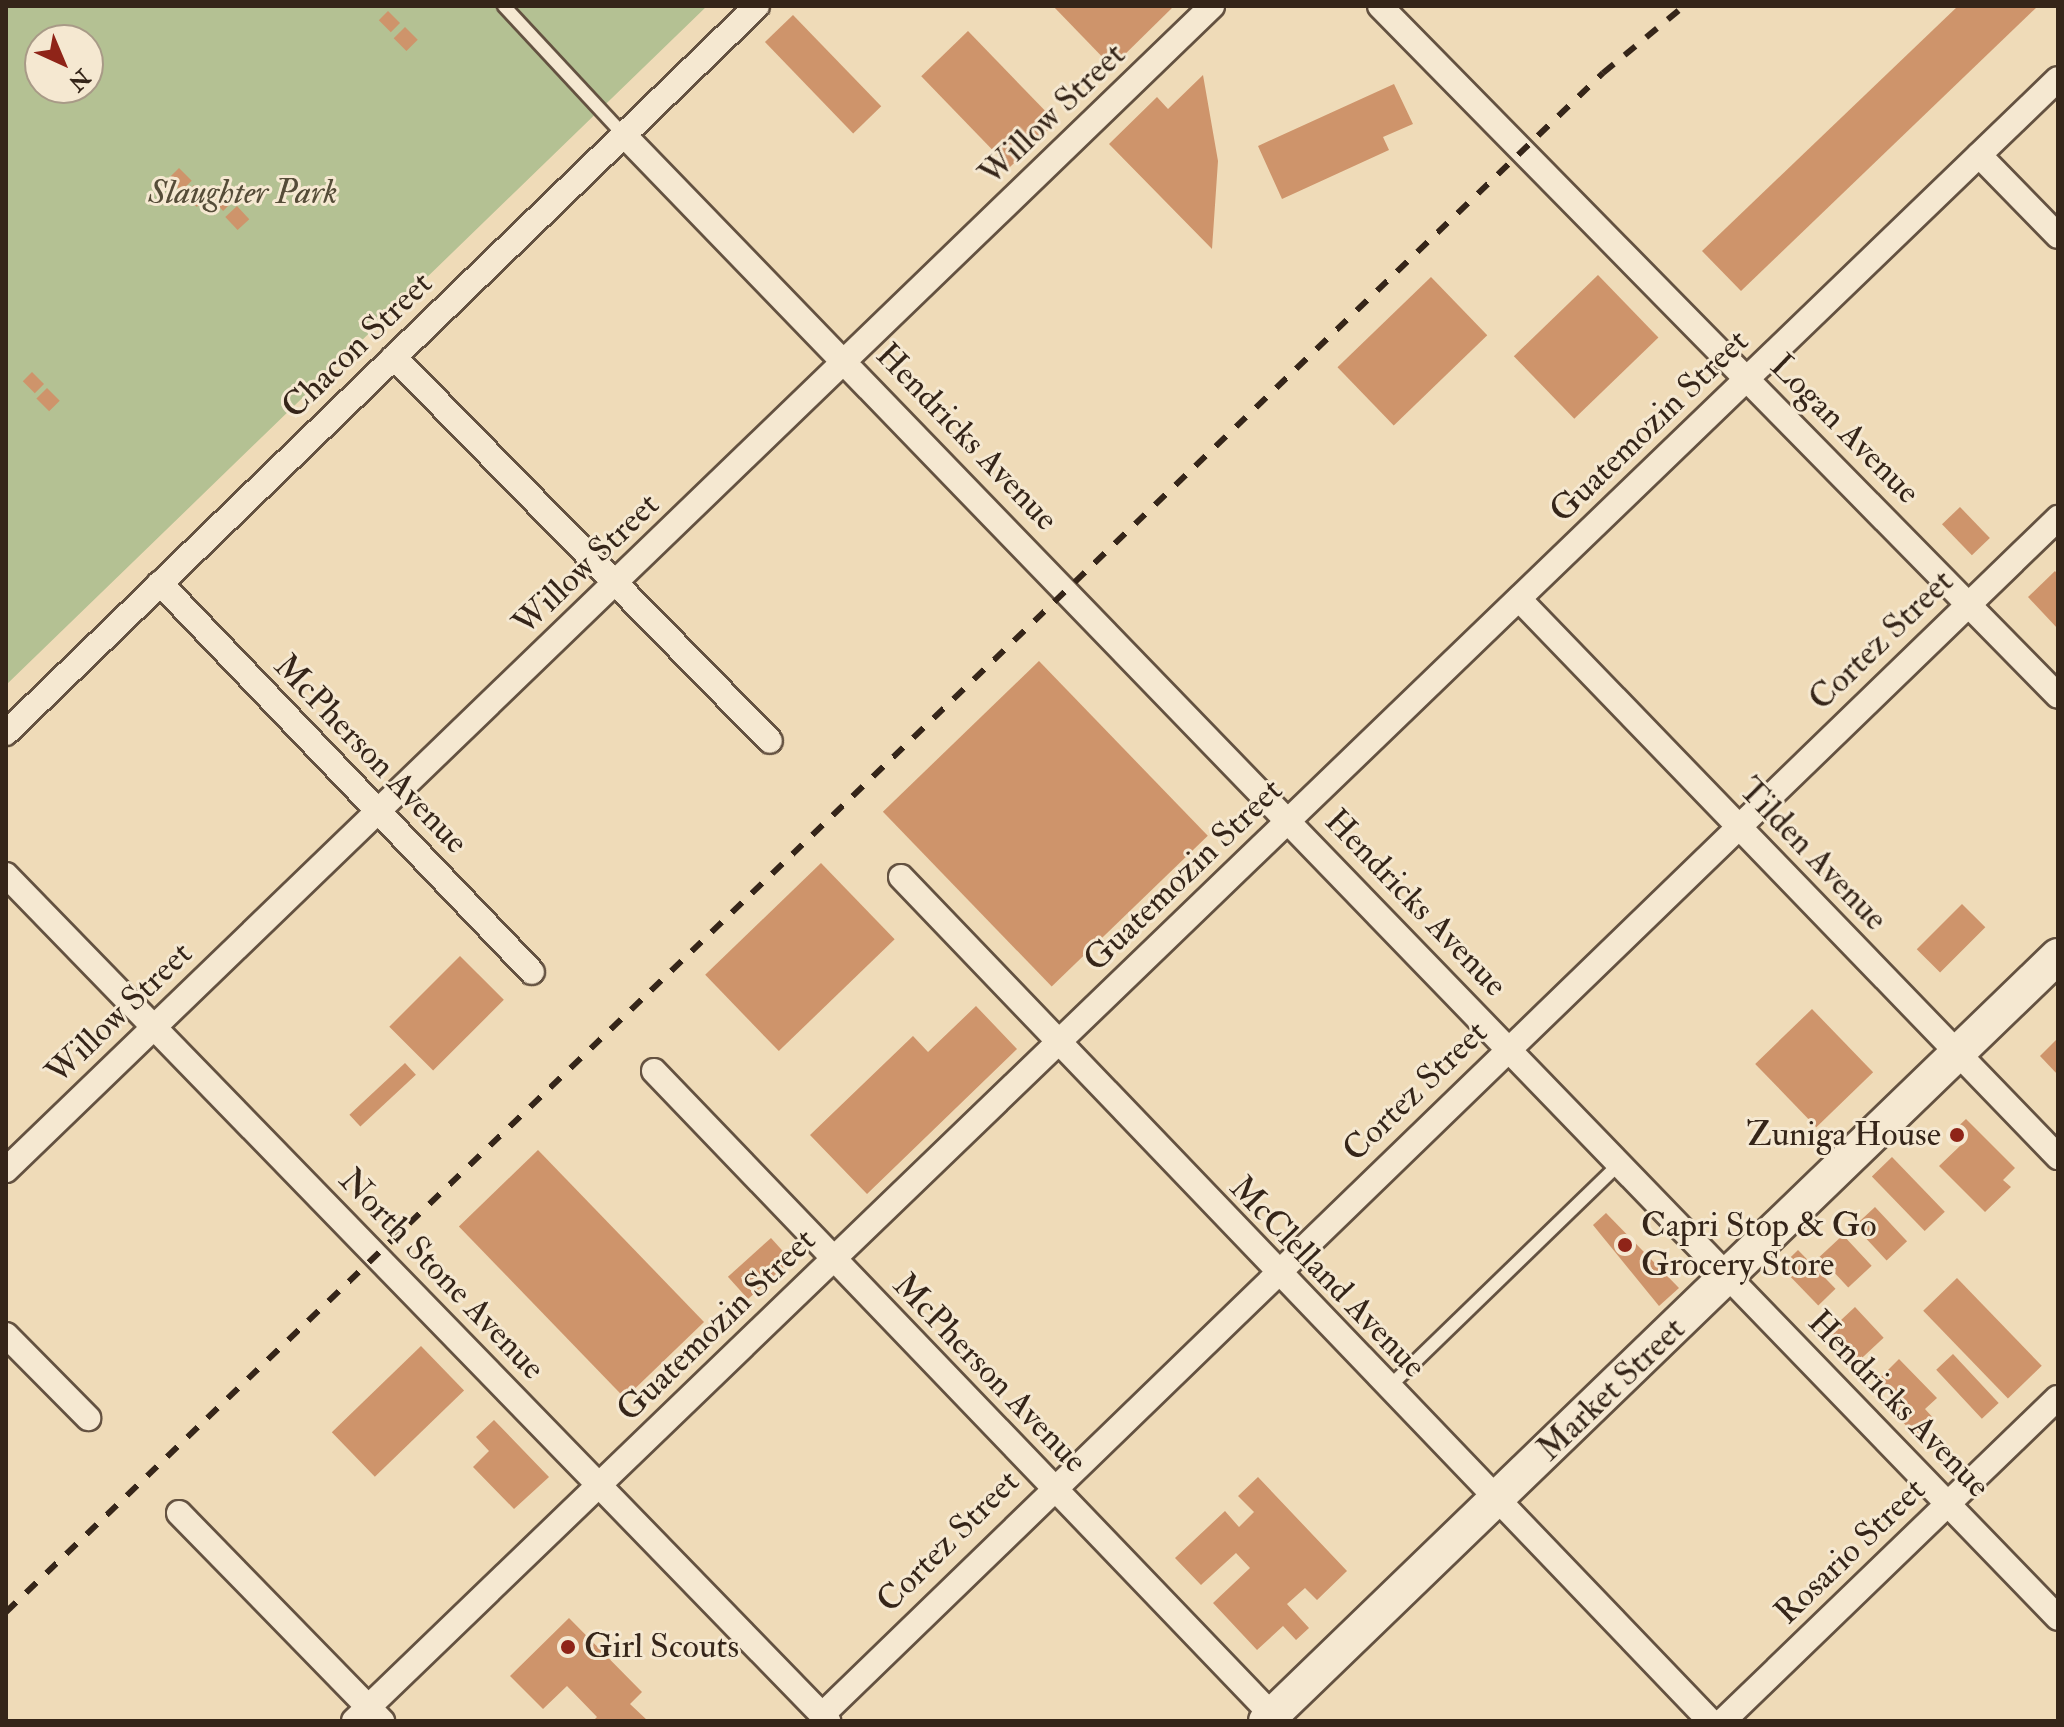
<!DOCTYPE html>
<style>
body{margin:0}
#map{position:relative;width:2064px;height:1727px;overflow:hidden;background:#efdbb8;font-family:"IM FELL Double Pica",serif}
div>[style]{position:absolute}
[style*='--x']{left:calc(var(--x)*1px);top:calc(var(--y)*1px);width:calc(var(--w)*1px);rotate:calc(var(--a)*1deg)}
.green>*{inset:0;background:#b4c193}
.building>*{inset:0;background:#ce946b;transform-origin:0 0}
.roads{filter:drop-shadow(2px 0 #645241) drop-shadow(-2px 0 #645241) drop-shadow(0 2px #645241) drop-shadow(0 -2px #645241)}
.lane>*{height:12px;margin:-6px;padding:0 6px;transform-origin:6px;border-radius:6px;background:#f5e8d1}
.street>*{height:24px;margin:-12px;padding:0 12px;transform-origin:12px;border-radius:12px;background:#f5e8d1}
.secondary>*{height:34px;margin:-17px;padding:0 17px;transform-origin:17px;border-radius:17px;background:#f5e8d1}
.rail>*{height:6px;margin-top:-3px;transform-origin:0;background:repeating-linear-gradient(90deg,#352519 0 14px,transparent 0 28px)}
.dots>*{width:22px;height:22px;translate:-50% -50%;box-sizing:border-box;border:4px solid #f5e8d1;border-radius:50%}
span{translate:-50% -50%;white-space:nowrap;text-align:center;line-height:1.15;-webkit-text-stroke:6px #f5e8d1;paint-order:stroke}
.street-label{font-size:34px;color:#352519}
.park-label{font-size:34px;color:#554c38;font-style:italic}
.poi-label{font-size:34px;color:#352519}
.right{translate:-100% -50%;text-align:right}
.left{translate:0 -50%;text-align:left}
.frame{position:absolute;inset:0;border:8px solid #352519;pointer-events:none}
.north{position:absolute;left:24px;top:24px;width:80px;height:80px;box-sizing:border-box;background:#f5e8d1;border:2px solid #a89a87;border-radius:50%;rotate:136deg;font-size:22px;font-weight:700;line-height:32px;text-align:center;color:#352519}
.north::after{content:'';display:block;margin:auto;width:28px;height:36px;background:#8f2418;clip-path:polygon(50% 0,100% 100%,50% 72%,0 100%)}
</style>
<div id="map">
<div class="green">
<div style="clip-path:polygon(evenodd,6px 6px,707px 6px,6px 685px,6px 6px,40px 40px,88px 40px,88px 88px,40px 88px,40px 40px)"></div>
</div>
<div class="building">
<div style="clip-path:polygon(1053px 6px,1174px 6px,1112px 67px)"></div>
<div style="clip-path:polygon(1958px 6px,2038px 6px,1741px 291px,1702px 251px)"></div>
<div style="left:388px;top:11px;width:17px;height:13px;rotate:45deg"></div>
<div style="left:793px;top:15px;width:127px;height:39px;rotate:46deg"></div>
<div style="left:405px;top:27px;width:18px;height:16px;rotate:45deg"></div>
<div style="left:968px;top:31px;width:127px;height:65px;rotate:46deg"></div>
<div style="clip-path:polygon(1203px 75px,1218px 161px,1212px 249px,1109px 144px,1157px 97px,1168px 109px)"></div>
<div style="clip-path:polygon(1394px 84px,1413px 124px,1383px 137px,1389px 150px,1282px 199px,1258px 146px)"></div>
<div style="left:179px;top:168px;width:18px;height:15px;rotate:45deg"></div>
<div style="left:194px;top:185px;width:18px;height:13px;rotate:47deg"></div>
<div style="left:221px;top:189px;width:17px;height:14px;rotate:45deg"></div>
<div style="left:237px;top:206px;width:18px;height:16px;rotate:47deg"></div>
<div style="left:1598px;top:275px;width:87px;height:117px;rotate:46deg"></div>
<div style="left:1431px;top:277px;width:81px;height:130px;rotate:46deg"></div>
<div style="left:32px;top:372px;width:17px;height:13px;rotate:45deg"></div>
<div style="left:47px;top:388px;width:18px;height:15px;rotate:45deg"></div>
<div style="left:1960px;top:507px;width:43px;height:25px;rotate:46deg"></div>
<div style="clip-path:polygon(2055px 571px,2058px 575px,2058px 629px,2028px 597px)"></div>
<div style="left:1039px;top:661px;width:243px;height:217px;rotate:46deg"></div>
<div style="left:821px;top:863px;width:106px;height:161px;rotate:46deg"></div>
<div style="left:1962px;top:904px;width:33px;height:64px;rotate:45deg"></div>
<div style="left:460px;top:956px;width:62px;height:100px;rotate:45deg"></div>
<div style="clip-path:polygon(976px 1006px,1017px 1049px,867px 1194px,810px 1135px,913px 1036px,928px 1052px)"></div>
<div style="left:1812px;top:1009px;width:88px;height:79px;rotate:46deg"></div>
<div style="clip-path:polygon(2058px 1038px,2058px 1075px,2040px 1056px)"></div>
<div style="left:405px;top:1063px;width:16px;height:76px;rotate:47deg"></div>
<div style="clip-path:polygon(1966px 1119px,2015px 1168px,2003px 1180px,2011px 1187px,1985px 1212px,1939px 1166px,1961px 1145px,1950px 1134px)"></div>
<div style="left:538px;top:1150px;width:239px;height:110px;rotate:46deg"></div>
<div style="left:1892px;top:1157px;width:76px;height:28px;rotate:46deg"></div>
<div style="left:1875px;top:1207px;width:47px;height:28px;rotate:47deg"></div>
<div style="clip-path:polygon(1606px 1213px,1679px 1288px,1659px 1306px,1593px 1225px)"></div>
<div style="left:1843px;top:1235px;width:42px;height:32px;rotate:47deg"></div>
<div style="left:771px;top:1238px;width:30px;height:58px;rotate:48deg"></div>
<div style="left:1798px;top:1250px;width:54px;height:24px;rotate:46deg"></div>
<div style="left:1957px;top:1278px;width:122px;height:47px;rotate:46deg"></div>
<div style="left:1855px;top:1307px;width:42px;height:40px;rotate:47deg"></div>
<div style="left:421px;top:1346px;width:62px;height:124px;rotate:46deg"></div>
<div style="left:1953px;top:1354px;width:67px;height:23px;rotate:47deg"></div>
<div style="clip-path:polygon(1899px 1359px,1937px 1398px,1925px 1409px,1936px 1421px,1918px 1438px,1894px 1413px,1902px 1405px,1878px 1380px)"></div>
<div style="clip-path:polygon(494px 1420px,549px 1477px,514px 1509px,473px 1467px,489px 1451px,476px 1437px)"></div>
<div style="clip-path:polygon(1258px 1477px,1347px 1571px,1317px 1600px,1305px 1588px,1287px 1604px,1309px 1628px,1296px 1640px,1283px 1626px,1257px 1650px,1213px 1603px,1250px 1568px,1236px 1553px,1201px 1585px,1175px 1558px,1225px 1511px,1239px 1527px,1254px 1512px,1238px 1496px)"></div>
<div style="clip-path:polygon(569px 1618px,642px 1692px,630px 1704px,648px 1721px,593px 1721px,597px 1717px,567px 1686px,543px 1709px,510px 1676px)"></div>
</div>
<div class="roads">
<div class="lane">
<div style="--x:504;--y:6;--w:175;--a:47.1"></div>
<div style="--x:1388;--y:1388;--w:323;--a:-44.1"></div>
</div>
<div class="street">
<div style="--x:1380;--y:6;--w:967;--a:45.5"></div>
<div style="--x:623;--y:134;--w:2064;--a:45.96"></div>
<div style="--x:1979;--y:155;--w:113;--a:45.7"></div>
<div style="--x:394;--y:357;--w:537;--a:45.6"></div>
<div style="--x:160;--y:583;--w:538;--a:46.28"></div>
<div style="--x:1519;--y:599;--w:776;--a:45.99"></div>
<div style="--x:6;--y:733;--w:1045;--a:-44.07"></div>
<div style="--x:6;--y:875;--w:1180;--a:45.82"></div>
<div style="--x:901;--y:877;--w:1169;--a:46.21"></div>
<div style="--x:654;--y:1071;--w:901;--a:46.17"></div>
<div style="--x:6;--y:1170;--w:1676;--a:-43.98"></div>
<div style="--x:6;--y:1335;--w:117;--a:45.3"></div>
<div style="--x:179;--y:1513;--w:291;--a:45.7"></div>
<div style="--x:822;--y:1715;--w:1721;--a:-44.08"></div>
<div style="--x:354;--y:1721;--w:2366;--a:-43.94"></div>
<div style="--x:1723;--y:1721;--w:465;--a:-44"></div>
</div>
<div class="secondary">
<div style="--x:1266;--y:1721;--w:1101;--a:-44.01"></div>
</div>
</div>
<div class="rail">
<div style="--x:6;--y:1612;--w:2218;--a:-43.94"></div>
<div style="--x:1603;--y:73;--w:105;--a:-39.6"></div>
</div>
<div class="dots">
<div style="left:1957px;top:1135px;background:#8f2418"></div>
<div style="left:1625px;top:1245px;background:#8f2418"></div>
<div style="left:568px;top:1647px;background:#8f2418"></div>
</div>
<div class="street-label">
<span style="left:1052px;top:114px;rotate:-44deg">Willow Street</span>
<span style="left:357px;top:345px;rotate:-44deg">Chacon Street</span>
<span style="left:1649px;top:426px;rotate:-44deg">Guatemozin Street</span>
<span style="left:1845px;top:429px;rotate:45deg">Logan Avenue</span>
<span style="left:967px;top:437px;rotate:46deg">Hendricks Avenue</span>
<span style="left:586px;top:564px;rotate:-44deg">Willow Street</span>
<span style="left:1881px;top:640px;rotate:-44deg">Cortez Street</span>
<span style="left:371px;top:754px;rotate:46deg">McPherson Avenue</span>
<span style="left:1813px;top:854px;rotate:46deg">Tilden Avenue</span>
<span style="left:1183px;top:875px;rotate:-44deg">Guatemozin Street</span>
<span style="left:1416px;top:903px;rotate:46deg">Hendricks Avenue</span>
<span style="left:119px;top:1013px;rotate:-44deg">Willow Street</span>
<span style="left:1415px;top:1091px;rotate:-44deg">Cortez Street</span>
<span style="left:442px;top:1274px;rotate:46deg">North Stone Avenue</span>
<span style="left:1328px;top:1277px;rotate:46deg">McClelland Avenue</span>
<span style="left:716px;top:1325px;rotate:-44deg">Guatemozin Street</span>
<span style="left:990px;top:1373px;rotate:46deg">McPherson Avenue</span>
<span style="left:1611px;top:1389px;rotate:-44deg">Market Street</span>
<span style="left:1899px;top:1404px;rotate:46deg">Hendricks Avenue</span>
<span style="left:948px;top:1541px;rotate:-45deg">Cortez Street</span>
<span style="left:1850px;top:1551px;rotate:-44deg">Rosario Street</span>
</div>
<div class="park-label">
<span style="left:243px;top:193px">Slaughter Park</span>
</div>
<div class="poi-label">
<span class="right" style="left:1941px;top:1135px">Zuniga House</span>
<span class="left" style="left:1641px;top:1245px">Capri Stop &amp; Go<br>Grocery Store</span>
<span class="left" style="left:584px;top:1647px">Girl Scouts</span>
</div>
<div class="frame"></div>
<div class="north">N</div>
</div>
